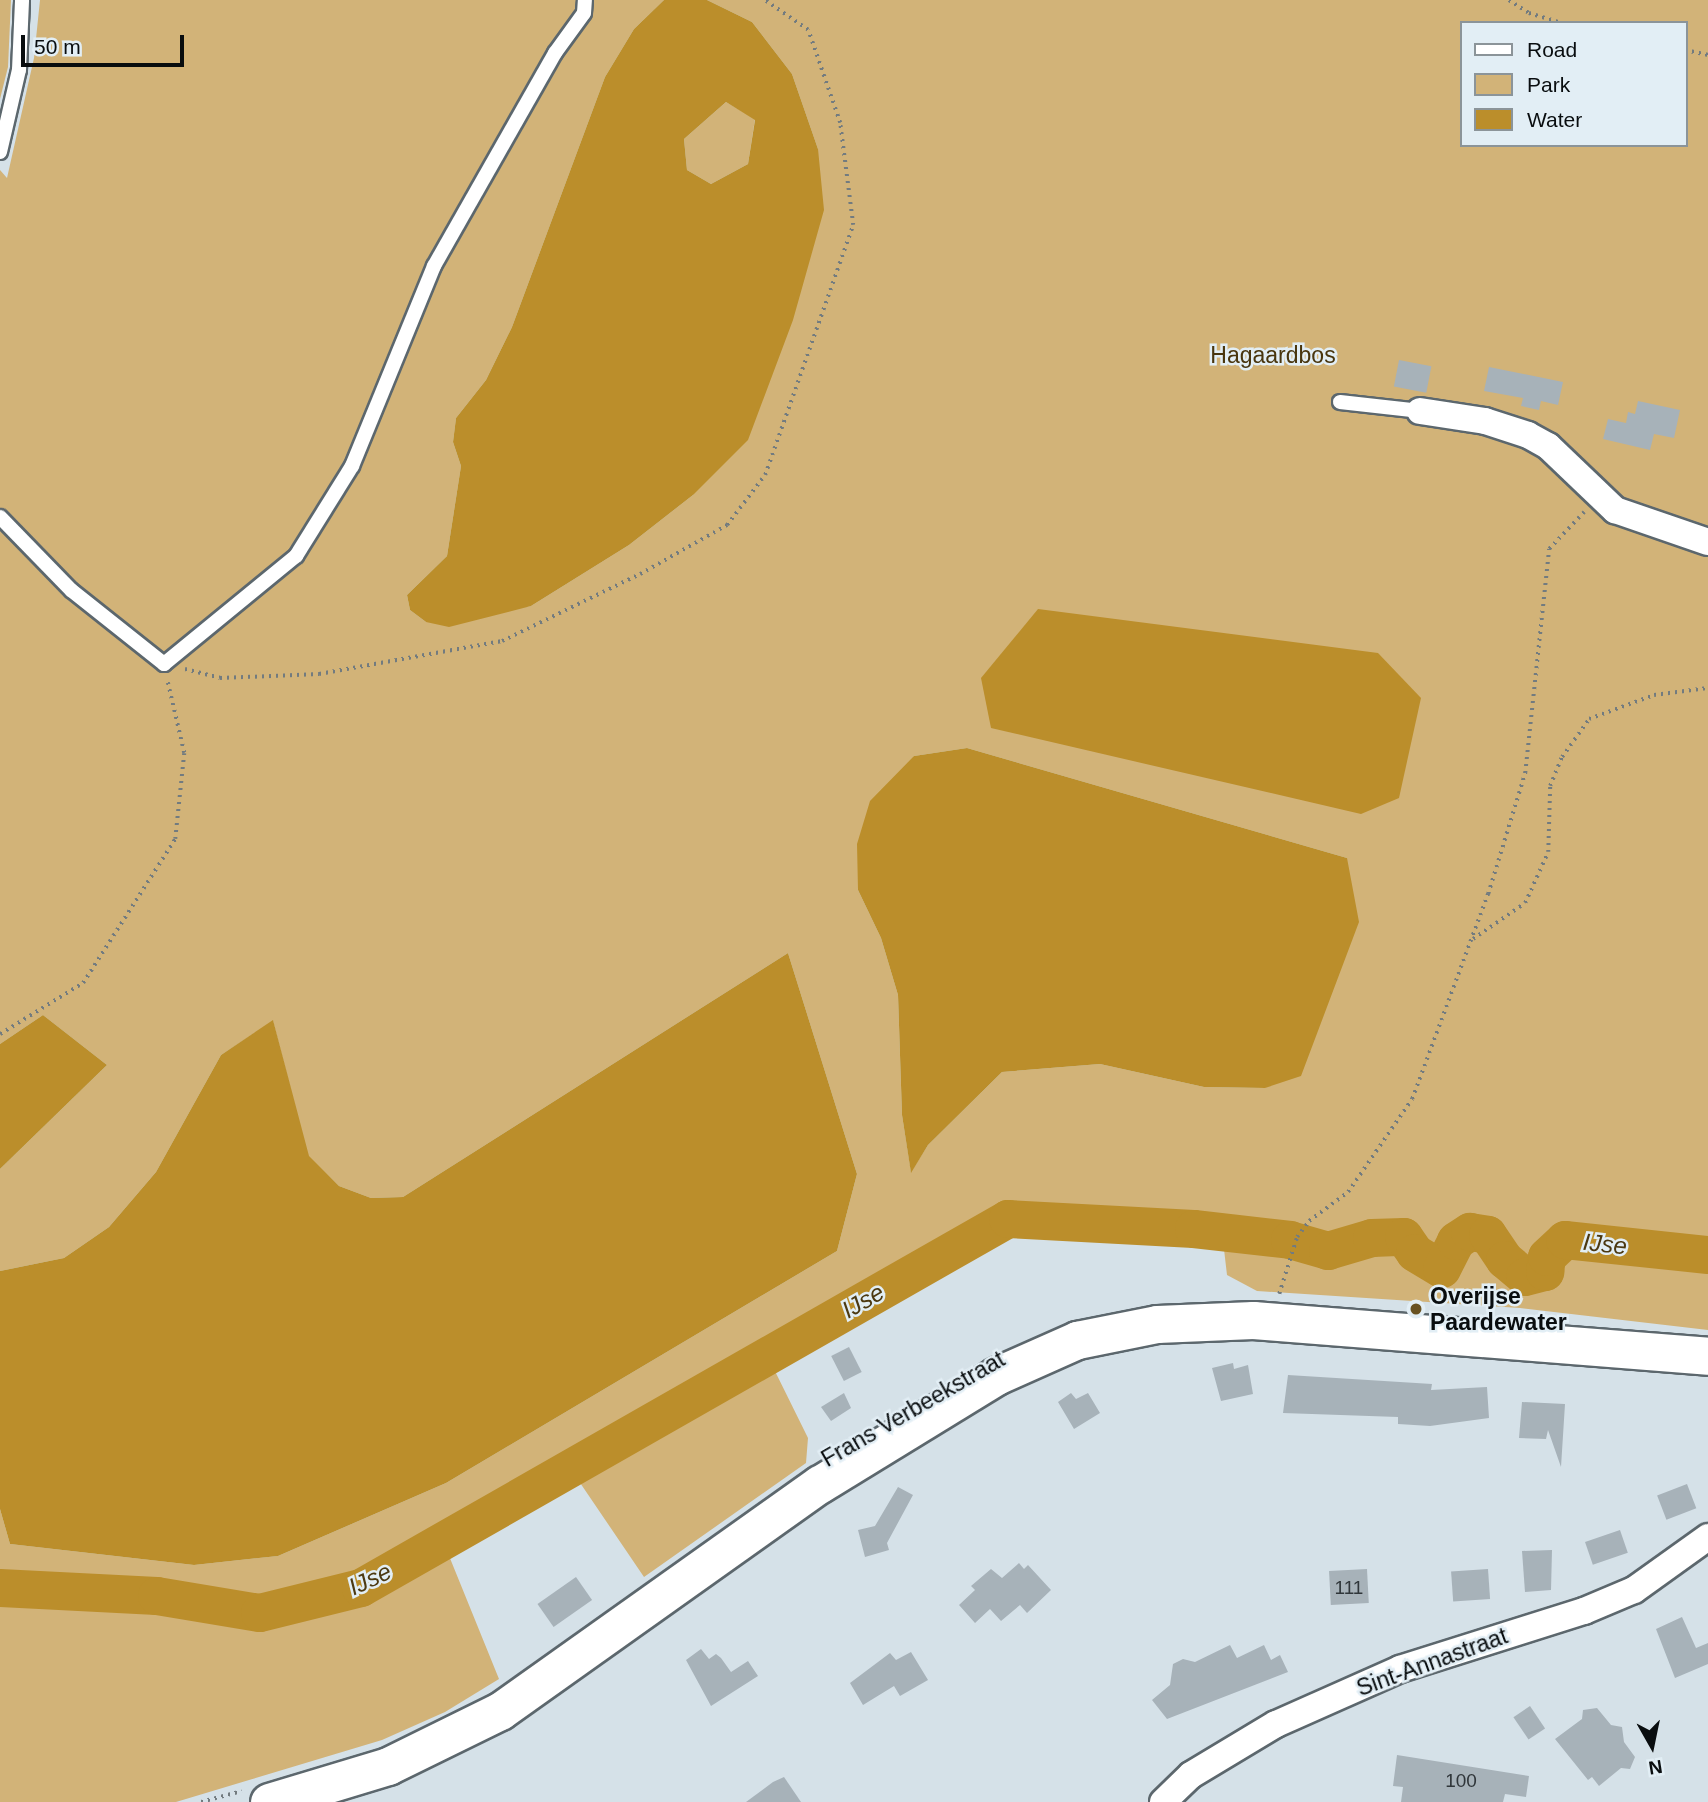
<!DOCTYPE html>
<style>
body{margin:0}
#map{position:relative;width:1708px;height:1802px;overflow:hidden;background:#d5e1e8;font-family:Helvetica,sans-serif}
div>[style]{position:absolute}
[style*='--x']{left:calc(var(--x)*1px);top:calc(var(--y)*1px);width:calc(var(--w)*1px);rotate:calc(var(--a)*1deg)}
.green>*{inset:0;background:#d2b378}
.water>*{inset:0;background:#bb8e2b}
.river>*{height:38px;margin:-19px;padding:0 19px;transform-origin:19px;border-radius:19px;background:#bb8e2b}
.building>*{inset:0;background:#a7b2b9;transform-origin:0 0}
.path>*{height:3.5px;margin-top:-1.75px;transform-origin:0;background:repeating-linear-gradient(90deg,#727b7f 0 2px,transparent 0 7px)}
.roads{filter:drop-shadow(2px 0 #5c676d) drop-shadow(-2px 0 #5c676d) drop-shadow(0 2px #5c676d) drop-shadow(0 -2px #5c676d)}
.lane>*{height:14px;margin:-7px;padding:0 7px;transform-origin:7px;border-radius:7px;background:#fff}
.street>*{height:26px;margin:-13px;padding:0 13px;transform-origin:13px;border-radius:13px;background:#fff}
.secondary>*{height:37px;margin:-18.5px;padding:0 18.5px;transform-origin:18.5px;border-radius:18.5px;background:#fff}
.dots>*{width:19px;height:19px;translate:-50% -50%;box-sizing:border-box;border:4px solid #e2eef5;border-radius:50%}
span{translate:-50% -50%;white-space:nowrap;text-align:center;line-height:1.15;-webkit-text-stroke:5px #e2eef5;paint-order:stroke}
.number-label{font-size:19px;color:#30363a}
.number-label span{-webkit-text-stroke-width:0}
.park-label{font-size:23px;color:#48350d}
.poi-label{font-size:23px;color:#090d0f;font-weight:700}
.left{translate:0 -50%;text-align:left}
.street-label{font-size:23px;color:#090d0f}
.water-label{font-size:24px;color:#4c3911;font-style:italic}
.legend{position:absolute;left:1460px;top:21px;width:228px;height:126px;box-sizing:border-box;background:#e2eef5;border:2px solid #8b9499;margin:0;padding:9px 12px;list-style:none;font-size:21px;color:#090d0f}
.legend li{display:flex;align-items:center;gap:14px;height:35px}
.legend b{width:35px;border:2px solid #8b9499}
.north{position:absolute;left:1617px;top:1711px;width:70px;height:70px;-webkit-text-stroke:5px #e2eef5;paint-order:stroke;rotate:171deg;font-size:19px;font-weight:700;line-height:28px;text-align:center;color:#090d0f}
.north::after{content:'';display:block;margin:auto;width:24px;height:32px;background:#090d0f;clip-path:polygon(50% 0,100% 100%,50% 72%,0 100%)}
.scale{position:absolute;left:21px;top:35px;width:163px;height:32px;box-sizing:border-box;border:4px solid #090d0f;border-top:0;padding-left:9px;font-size:21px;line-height:24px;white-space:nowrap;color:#090d0f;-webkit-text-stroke:5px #e2eef5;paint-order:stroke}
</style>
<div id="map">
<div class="green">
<div style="clip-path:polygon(0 0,11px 0,8px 67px,0 99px)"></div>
<div style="clip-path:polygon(evenodd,40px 0,664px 0,634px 29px,605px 77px,512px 327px,486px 380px,456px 418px,453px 442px,461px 466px,447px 556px,407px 595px,410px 610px,426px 622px,531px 606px,629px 545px,693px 495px,818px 149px,792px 74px,752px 22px,707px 0,671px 0,1708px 0,1708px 1330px,1520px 1308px,1257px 1291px,1227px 1275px,1222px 1232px,1008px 1219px,980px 1239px,767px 1355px,808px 1438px,806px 1463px,644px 1577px,570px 1468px,443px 1541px,499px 1679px,445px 1712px,382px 1740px,176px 1802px,0 1802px,0 1509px,10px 1544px,194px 1565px,278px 1556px,446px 1483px,837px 1251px,857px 1174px,788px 953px,403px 1197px,371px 1198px,339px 1186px,308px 1156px,273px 1021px,221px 1055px,156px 1172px,109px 1227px,64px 1258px,0 1271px,0 1169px,107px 1065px,43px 1015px,0 1044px,0 170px,7px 178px,34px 58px,40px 0,1461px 23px,1685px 23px,1685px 145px,1461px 145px,1461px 23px,40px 0,967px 748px,1347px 858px,1265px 1088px,1204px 1087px,1100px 1064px,1002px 1072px,928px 1145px,911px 1172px,902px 1115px,898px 995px,881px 938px,858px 890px,914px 756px,967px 748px)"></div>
<div style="clip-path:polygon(726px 102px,755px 119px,748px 164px,711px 184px,687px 170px,684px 139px)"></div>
</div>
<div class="water">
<div style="clip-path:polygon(evenodd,664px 0,707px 0,752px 22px,792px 74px,818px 149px,824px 210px,793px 320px,748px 440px,693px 495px,629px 545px,531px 606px,449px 627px,426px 622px,410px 610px,407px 595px,447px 556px,461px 466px,453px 442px,456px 418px,486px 380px,512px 327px,605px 77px,634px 29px,664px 0,726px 102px,755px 120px,748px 164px,711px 184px,687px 170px,684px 139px,726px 102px)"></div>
<div style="clip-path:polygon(1038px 609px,1378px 653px,1421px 698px,1399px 798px,1361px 814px,991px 728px,981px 678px)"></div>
<div style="clip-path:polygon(967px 748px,1347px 858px,1359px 922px,1301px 1076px,1265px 1088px,1204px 1087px,1100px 1064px,1002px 1072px,928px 1145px,911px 1173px,902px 1115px,898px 995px,881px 938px,858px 890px,857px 844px,870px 801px,914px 756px)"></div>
<div style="clip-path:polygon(788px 953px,857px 1174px,837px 1251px,446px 1483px,278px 1556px,194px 1565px,10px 1544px,0 1509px,0 1271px,64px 1258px,109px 1227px,156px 1172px,221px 1055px,273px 1020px,309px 1156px,339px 1186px,371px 1198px,403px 1197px)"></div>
<div style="clip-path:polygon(43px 1015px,107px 1065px,0 1169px,0 1044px)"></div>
</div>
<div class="river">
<div style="--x:0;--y:1588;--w:157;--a:2.9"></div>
<div style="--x:157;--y:1596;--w:104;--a:9.4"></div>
<div style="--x:260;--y:1613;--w:104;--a:-13.9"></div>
<div style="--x:361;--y:1588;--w:745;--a:-29.7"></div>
<div style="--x:1008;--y:1219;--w:186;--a:3.1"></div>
<div style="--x:1194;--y:1229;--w:97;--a:6.5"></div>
<div style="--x:1290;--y:1240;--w:40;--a:16"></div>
<div style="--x:1328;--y:1251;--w:46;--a:-16.5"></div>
<div style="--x:1372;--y:1238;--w:32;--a:-2"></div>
<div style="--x:1404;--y:1237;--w:19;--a:55"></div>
<div style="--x:1415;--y:1253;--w:31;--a:31"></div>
<div style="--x:1442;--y:1269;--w:31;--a:-63"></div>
<div style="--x:1456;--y:1241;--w:17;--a:-33"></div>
<div style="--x:1470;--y:1232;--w:18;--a:9"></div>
<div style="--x:1488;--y:1235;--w:30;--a:56"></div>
<div style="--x:1505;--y:1260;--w:26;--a:40"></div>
<div style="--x:1525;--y:1277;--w:21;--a:-14"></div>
<div style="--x:1545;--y:1272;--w:15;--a:-82"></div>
<div style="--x:1547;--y:1257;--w:25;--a:-43"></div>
<div style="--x:1565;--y:1240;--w:144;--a:6"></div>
</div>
<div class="building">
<div style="left:1399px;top:360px;width:33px;height:27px;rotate:11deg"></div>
<div style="clip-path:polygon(1489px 367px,1563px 382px,1558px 405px,1541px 401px,1539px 410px,1521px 406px,1523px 398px,1484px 391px)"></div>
<div style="clip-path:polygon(1638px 401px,1680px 410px,1674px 438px,1654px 434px,1650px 450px,1603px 439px,1608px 419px,1626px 423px,1628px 412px,1635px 414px)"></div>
<div style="left:849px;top:1347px;width:28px;height:20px;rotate:63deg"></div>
<div style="clip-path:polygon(1233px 1363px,1234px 1369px,1248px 1365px,1253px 1394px,1221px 1401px,1212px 1368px)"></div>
<div style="clip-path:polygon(1288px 1375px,1432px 1384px,1431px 1390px,1487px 1387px,1489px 1418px,1430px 1426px,1398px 1424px,1398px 1417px,1283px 1413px)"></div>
<div style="clip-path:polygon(844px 1393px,851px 1408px,831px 1421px,821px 1407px)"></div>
<div style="clip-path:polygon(1071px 1393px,1076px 1399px,1088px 1393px,1100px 1413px,1074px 1429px,1058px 1402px)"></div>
<div style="clip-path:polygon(1522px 1402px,1565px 1404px,1561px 1467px,1548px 1430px,1546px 1439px,1519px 1438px)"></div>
<div style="left:1687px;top:1484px;width:26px;height:32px;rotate:69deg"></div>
<div style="clip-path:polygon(898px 1487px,913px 1495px,887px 1543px,889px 1550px,865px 1557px,858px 1530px,875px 1526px)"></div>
<div style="left:1620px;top:1530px;width:24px;height:37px;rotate:71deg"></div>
<div style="clip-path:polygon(1552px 1550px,1551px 1590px,1525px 1592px,1522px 1551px)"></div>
<div style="clip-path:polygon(1019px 1563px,1024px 1569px,1028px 1565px,1051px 1590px,1027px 1613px,1020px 1605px,1001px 1621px,990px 1609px,975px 1623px,959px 1605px,975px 1590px,971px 1586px,991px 1569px,1002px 1578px)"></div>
<div style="left:1367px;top:1569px;width:34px;height:38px;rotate:87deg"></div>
<div style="left:1488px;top:1569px;width:30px;height:37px;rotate:86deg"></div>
<div style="left:576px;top:1577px;width:28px;height:47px;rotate:55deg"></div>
<div style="clip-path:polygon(1682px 1617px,1696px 1648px,1708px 1643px,1708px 1664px,1675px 1678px,1656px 1629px)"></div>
<div style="clip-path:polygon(1230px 1645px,1237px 1658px,1264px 1645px,1271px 1660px,1280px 1655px,1288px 1672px,1167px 1719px,1152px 1700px,1170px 1685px,1173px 1664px,1183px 1659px,1195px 1662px)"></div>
<div style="clip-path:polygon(701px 1649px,709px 1659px,716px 1654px,721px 1658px,731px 1672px,748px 1661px,758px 1676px,711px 1706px,686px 1660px)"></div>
<div style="clip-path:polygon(911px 1652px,928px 1680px,900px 1696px,894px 1686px,863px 1705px,850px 1683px,890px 1653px,896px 1660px)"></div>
<div style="left:1530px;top:1706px;width:27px;height:20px;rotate:56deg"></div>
<div style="clip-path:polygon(1597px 1708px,1611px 1725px,1622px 1727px,1624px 1742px,1635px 1757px,1630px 1769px,1621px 1768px,1599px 1786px,1592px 1777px,1588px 1780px,1555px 1739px,1582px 1719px,1583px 1710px)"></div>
<div style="clip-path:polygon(1397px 1755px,1529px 1776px,1526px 1797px,1505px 1794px,1503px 1802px,1401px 1802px,1403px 1787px,1393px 1786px)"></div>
<div style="clip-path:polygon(784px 1777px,801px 1802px,746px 1802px,773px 1782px)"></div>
</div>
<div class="path">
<div style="--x:1509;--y:0;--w:24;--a:33"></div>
<div style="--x:1529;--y:13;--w:34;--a:17"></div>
<div style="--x:1685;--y:50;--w:24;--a:12"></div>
<div style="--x:185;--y:669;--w:36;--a:14"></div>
<div style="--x:220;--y:678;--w:99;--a:-2.3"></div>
<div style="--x:319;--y:674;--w:186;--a:-10.2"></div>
<div style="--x:502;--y:641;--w:153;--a:-25.9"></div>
<div style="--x:640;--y:574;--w:100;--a:-29.4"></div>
<div style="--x:727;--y:525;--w:63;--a:-52.8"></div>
<div style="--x:765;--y:475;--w:265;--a:-70.6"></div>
<div style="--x:853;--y:225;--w:103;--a:-97.3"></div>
<div style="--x:840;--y:123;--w:98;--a:-109"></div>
<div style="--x:808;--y:30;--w:53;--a:-145.7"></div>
<div style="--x:1473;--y:939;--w:63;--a:-34.7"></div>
<div style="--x:1525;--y:903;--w:56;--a:-65.7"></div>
<div style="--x:1548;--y:852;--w:66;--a:-88.3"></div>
<div style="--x:1550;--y:786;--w:31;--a:-68"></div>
<div style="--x:1562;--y:757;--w:47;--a:-54.6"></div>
<div style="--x:1589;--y:719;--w:69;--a:-20.3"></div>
<div style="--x:1654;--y:695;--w:54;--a:-7.4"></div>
<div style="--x:0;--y:1034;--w:97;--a:-31.6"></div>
<div style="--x:83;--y:983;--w:171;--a:-57.4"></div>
<div style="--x:175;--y:839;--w:86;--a:-84"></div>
<div style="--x:184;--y:753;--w:75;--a:-103.1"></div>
<div style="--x:1279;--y:1294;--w:60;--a:-72.5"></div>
<div style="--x:1297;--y:1237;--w:20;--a:-53"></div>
<div style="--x:1309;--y:1221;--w:49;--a:-36.6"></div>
<div style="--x:1348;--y:1192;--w:113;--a:-55.5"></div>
<div style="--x:1412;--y:1099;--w:219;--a:-69.7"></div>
<div style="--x:1488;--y:894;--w:127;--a:-73"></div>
<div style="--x:1525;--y:773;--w:225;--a:-83.9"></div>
<div style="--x:1549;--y:549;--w:51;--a:-46.6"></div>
<div style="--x:201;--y:1802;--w:42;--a:-15"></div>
</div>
<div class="roads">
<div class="lane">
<div style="--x:0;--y:152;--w:84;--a:-77"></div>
<div style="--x:19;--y:70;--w:70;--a:-87.5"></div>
<div style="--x:1340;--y:402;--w:81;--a:6.4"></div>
<div style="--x:0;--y:517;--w:102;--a:45.8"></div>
<div style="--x:71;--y:590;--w:119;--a:38.5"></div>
<div style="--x:164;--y:664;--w:171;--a:-39.3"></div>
<div style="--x:296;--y:556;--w:106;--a:-58.1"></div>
<div style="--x:352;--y:466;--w:216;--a:-67.7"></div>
<div style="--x:434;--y:266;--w:245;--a:-60.4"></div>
<div style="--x:555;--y:53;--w:49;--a:-54.1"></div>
<div style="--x:584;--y:13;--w:13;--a:-86"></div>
</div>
<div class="street">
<div style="--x:1420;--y:411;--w:66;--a:8.7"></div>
<div style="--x:1485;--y:421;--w:45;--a:18"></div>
<div style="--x:1528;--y:435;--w:23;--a:29"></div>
<div style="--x:1548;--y:446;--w:93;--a:43.7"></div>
<div style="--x:1615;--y:510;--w:98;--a:19"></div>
<div style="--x:1163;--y:1802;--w:39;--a:-44"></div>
<div style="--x:1191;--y:1775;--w:99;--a:-31"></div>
<div style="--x:1276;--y:1724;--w:136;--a:-23.9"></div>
<div style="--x:1400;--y:1669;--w:193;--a:-17.5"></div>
<div style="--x:1584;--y:1611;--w:54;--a:-22.8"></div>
<div style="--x:1634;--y:1590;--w:91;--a:-35.6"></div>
</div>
<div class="secondary">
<div style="--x:269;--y:1802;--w:124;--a:-16.8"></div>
<div style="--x:388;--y:1766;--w:125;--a:-26.2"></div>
<div style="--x:500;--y:1711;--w:392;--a:-35.4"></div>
<div style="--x:820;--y:1484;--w:206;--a:-31.5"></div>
<div style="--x:996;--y:1376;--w:89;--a:-24"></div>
<div style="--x:1077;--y:1340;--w:82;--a:-11.3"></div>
<div style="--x:1157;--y:1324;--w:96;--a:-2.4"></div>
<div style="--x:1253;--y:1320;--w:456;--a:4.5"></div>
</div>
</div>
<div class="dots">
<div style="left:1416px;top:1309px;background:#695222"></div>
</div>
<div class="number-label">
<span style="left:1349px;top:1588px">111</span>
<span style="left:1461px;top:1781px">100</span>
</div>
<div class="park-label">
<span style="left:1273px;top:355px">Hagaardbos</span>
</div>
<div class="poi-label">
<span class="left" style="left:1430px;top:1309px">Overijse<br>Paardewater</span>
</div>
<div class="street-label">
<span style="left:913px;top:1409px;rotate:-30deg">Frans Verbeekstraat</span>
<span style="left:1432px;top:1662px;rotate:-20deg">Sint-Annastraat</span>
</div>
<div class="water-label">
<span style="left:1605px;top:1244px;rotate:6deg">IJse</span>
<span style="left:863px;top:1301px;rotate:-30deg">IJse</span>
<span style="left:370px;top:1579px;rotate:-25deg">IJse</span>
</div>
<ul class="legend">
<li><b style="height:9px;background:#fff"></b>Road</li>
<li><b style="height:19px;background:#d2b378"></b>Park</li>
<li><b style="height:19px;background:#bb8e2b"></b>Water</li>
</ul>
<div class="north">N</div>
<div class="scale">50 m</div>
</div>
